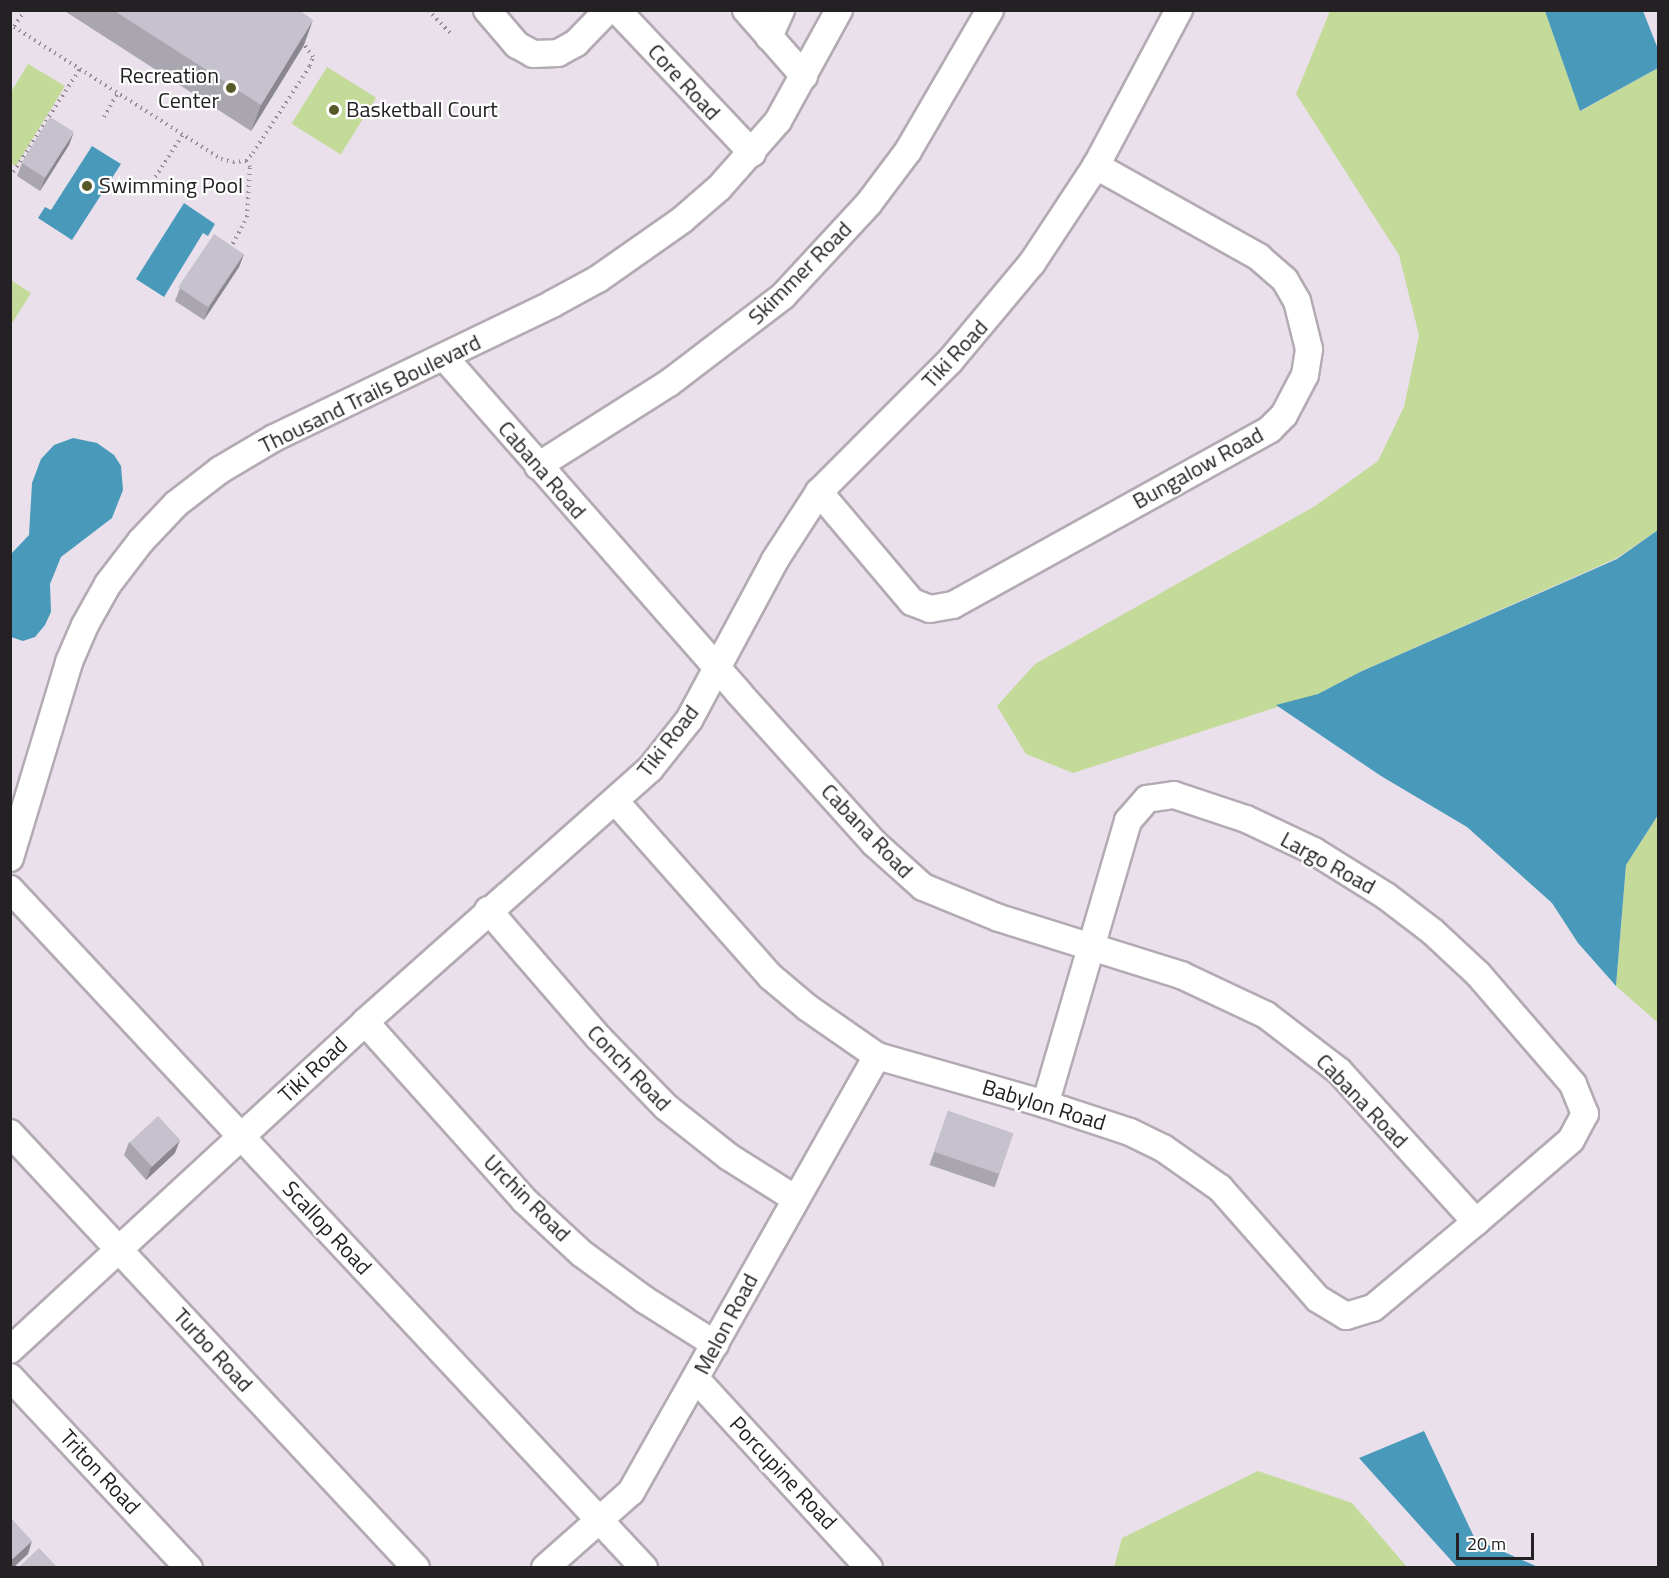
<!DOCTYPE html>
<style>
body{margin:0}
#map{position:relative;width:1669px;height:1578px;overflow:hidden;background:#eae0eb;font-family:"Titillium Web",sans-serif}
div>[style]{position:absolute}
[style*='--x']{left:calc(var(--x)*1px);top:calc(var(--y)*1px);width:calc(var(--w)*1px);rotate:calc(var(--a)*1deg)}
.green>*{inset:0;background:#c4da98;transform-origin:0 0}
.water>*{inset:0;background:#499aba}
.path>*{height:4px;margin-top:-2px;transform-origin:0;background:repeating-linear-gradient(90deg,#948d95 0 1.5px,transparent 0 6px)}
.roads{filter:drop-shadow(2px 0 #b3aab4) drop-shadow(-2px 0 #b3aab4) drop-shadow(0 2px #b3aab4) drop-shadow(0 -2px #b3aab4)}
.minor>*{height:26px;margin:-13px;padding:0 13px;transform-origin:13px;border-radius:13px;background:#fff}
.wall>*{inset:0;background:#a9a6b0;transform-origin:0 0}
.shaded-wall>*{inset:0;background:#8a8790}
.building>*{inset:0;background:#c5c1cd;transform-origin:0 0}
.dots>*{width:16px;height:16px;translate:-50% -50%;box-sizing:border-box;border:3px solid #fff;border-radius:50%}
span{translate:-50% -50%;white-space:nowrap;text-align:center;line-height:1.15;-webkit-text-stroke:4.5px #fff;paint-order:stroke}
.poi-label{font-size:22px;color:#242125}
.right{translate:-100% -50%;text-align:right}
.left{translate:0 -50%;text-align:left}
.street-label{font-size:22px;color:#242125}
.frame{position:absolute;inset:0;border:12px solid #242125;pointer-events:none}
.scale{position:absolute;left:1456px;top:1533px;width:78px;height:27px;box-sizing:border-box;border:3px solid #242125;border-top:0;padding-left:8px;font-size:18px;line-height:21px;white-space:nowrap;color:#242125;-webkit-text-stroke:4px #fff;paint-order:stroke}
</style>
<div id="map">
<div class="green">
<div style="clip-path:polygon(1330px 11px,1545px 11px,1581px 111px,1658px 68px,1658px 530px,1617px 558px,1360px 672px,1318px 694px,1073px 773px,1026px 754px,997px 706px,1035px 664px,1315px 506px,1378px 461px,1404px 407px,1419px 335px,1399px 255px,1296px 94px)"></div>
<div style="clip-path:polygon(28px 64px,65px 86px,16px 166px,11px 163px,11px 92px)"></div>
<div style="left:327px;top:67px;width:58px;height:67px;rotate:32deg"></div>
<div style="clip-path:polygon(11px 280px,31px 293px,11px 325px)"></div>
<div style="clip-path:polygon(1658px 815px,1658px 1023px,1616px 986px,1626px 865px)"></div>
<div style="clip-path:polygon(1258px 1471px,1352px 1503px,1407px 1567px,1114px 1567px,1122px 1538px)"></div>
</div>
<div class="water">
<div style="clip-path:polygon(1545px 11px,1643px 11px,1658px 49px,1658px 68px,1580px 111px)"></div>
<div style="clip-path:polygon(92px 146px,121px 164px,72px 240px,38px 218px,45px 207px,51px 210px)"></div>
<div style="clip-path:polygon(184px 203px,215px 224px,208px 236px,203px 233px,164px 297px,136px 279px)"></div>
<div style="clip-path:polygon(73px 438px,97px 443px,114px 455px,121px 466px,123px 490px,112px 518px,61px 557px,50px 584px,51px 612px,45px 625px,35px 637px,23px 641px,11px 637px,11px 554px,29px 535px,32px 483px,41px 459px,54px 445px)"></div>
<div style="clip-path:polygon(1658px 530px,1658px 815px,1626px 865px,1616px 986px,1578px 943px,1552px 903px,1467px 827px,1381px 776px,1276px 705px,1318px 694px,1360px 672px,1617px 559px)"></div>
<div style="clip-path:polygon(1424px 1431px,1475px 1539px,1538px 1567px,1457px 1567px,1359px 1458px)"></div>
</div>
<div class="path">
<div style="--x:25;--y:10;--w:20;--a:123"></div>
<div style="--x:14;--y:27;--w:246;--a:32.5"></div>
<div style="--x:221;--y:159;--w:12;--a:14"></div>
<div style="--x:233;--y:162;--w:13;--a:-4"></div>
<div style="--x:246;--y:161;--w:11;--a:-49"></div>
<div style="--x:253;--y:153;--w:104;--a:-56.8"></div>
<div style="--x:310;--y:66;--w:9;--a:-72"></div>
<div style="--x:313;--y:57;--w:21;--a:-125"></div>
<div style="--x:428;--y:10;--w:35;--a:46"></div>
<div style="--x:104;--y:117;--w:28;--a:-60"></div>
<div style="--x:10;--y:177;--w:129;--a:-57.1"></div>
<div style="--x:152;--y:182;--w:57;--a:-57.1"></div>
<div style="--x:230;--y:249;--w:36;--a:-62"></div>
<div style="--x:247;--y:217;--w:50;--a:-86.6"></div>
<div style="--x:250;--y:167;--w:7;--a:-124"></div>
</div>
<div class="roads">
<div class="minor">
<div style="--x:487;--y:10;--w:46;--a:49.4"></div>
<div style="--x:517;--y:45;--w:18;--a:29"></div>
<div style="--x:533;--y:54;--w:25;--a:-2"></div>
<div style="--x:558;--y:53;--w:21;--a:-29"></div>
<div style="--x:576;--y:43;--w:46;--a:-45.9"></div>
<div style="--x:617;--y:10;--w:197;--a:46.6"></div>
<div style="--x:746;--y:10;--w:88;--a:48.7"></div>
<div style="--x:769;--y:37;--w:30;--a:-66"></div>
<div style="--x:445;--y:358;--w:446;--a:48.7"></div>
<div style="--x:739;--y:693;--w:202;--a:48"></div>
<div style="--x:874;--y:843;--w:66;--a:41.9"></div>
<div style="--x:923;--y:887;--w:82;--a:22.2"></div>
<div style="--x:999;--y:918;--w:191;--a:17.4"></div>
<div style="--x:1181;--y:975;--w:94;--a:25.2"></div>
<div style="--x:1266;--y:1015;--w:92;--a:37.5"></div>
<div style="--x:1339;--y:1071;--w:204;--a:47.8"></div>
<div style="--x:538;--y:466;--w:155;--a:-32.4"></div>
<div style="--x:669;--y:383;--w:143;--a:-37.3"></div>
<div style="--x:783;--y:296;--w:127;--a:-47.2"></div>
<div style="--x:869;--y:203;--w:65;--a:-53.1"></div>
<div style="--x:908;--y:151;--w:163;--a:-59.8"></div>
<div style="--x:819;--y:492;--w:144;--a:49.8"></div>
<div style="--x:912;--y:602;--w:19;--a:21"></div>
<div style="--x:930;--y:609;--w:23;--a:-10"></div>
<div style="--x:953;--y:605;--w:363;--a:-29"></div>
<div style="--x:1270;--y:429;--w:20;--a:-45"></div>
<div style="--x:1284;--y:415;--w:45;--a:-62.3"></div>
<div style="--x:1305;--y:375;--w:26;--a:-81"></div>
<div style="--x:1309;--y:349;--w:49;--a:-104"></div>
<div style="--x:1297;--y:301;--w:24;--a:-120"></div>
<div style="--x:1285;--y:280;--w:35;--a:-139"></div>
<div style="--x:1259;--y:257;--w:187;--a:-150.8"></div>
<div style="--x:616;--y:802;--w:234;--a:48.5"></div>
<div style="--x:771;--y:977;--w:48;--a:40"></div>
<div style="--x:808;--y:1008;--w:84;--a:34.8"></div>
<div style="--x:877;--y:1056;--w:175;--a:15.9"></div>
<div style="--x:1045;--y:1104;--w:89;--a:18.2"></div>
<div style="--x:1130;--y:1132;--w:37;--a:26"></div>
<div style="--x:1163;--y:1148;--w:70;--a:35.1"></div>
<div style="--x:1220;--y:1188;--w:148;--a:48.6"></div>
<div style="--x:1318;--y:1299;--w:33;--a:31"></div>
<div style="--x:1346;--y:1316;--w:28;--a:-17"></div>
<div style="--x:1373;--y:1308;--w:134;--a:-39.9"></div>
<div style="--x:1476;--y:1222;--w:125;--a:-40.8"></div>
<div style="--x:1571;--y:1140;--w:30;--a:-62"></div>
<div style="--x:1585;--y:1114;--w:32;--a:-112"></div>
<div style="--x:1573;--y:1084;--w:145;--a:-130.8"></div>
<div style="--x:1478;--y:974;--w:62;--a:-137"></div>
<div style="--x:1433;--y:932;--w:59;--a:-142.5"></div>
<div style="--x:1386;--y:896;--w:85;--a:-148"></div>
<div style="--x:1314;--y:851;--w:75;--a:-154.8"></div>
<div style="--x:1246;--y:819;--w:76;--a:-161.6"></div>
<div style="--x:1174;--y:795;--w:27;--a:172"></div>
<div style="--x:1147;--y:799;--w:29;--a:131"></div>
<div style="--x:1128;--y:821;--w:295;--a:106.3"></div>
<div style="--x:10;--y:858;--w:205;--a:-73.2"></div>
<div style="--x:69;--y:662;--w:40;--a:-66.6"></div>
<div style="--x:85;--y:625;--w:47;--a:-60.7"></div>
<div style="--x:108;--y:584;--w:54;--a:-52.5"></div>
<div style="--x:141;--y:541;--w:51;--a:-46.6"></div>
<div style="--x:176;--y:504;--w:56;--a:-37.7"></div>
<div style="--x:220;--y:470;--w:63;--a:-30.7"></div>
<div style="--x:274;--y:438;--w:309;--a:-25.7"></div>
<div style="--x:552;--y:304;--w:52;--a:-28.5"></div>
<div style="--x:598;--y:279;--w:103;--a:-35.1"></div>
<div style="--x:682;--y:220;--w:49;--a:-40.9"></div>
<div style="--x:719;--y:188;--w:89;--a:-48.6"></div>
<div style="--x:778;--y:121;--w:127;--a:-61.2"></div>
<div style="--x:10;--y:889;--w:929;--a:46.96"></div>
<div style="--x:488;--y:910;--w:169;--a:49.1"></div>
<div style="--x:599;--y:1038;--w:96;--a:45.8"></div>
<div style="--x:666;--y:1107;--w:80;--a:38.4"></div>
<div style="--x:729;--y:1157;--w:77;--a:32.2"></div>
<div style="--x:365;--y:1022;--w:239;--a:48.2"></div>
<div style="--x:524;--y:1200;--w:78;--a:42.9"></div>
<div style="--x:581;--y:1253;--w:79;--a:36.3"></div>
<div style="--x:645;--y:1300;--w:83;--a:32.2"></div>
<div style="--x:10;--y:1133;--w:595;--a:46.97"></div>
<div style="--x:10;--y:1350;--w:483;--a:-42.7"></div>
<div style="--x:365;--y:1022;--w:381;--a:-41.6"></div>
<div style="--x:650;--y:769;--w:63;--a:-51.5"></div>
<div style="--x:689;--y:720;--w:182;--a:-61.7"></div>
<div style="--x:775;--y:560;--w:81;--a:-57.1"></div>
<div style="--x:819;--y:492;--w:185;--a:-45"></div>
<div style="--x:950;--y:361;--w:128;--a:-50.1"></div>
<div style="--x:1032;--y:263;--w:116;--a:-56.6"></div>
<div style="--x:1096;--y:166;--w:177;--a:-62"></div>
<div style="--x:10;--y:1377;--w:262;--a:46.9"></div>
<div style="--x:696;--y:1379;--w:256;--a:47.5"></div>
<div style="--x:545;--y:1568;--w:115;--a:-41.5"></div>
<div style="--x:631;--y:1492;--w:501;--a:-60.57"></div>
</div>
</div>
<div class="wall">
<div style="clip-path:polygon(63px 10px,299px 10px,304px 45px,251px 131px)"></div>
<div style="clip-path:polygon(69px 145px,40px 191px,17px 176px,22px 163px)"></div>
<div style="clip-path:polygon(244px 254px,239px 267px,204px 320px,175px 301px,180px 288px)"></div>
<div style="left:948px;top:1111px;width:69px;height:57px;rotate:19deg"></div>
<div style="clip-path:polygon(129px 1142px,175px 1153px,146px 1180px,124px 1155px)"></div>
</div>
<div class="shaded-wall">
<div style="clip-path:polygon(313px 20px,304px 45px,251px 131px,261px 105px)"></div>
<div style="clip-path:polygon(74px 132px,69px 145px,40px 191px,45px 178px)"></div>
<div style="clip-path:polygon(244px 254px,239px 267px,204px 320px,209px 307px)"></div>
<div style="clip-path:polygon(180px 1140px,175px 1153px,146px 1180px,151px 1167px)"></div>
<div style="clip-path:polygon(32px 1541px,28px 1554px,13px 1568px,10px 1568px,10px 1561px)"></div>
</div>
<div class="building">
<div style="clip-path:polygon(113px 10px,299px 10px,313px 20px,261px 105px)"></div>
<div style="left:50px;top:117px;width:28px;height:54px;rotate:32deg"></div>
<div style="left:214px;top:234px;width:36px;height:64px;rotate:34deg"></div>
<div style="left:948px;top:1111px;width:69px;height:43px;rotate:19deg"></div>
<div style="left:158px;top:1116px;width:33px;height:39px;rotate:47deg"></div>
<div style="clip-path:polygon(10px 1517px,32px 1541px,10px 1561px)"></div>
<div style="clip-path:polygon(39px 1548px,58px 1568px,18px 1568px)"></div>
</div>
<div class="dots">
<div style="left:231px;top:88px;background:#575a27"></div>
<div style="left:334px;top:110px;background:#575a27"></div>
<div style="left:87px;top:186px;background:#575a27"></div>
</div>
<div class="poi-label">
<span class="right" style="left:219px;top:88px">Recreation<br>Center</span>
<span class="left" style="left:346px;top:110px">Basketball Court</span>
<span class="left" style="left:99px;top:186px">Swimming Pool</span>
</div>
<div class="street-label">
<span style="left:684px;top:82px;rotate:47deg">Core Road</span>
<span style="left:800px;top:273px;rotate:-45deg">Skimmer Road</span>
<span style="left:955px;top:354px;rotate:-47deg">Tiki Road</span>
<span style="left:370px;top:394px;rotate:-26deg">Thousand Trails Boulevard</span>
<span style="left:1198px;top:468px;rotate:-29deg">Bungalow Road</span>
<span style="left:542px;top:470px;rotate:49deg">Cabana Road</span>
<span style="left:668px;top:741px;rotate:-52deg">Tiki Road</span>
<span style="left:867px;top:831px;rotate:46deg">Cabana Road</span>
<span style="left:1328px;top:863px;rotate:29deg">Largo Road</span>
<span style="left:629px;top:1068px;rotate:46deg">Conch Road</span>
<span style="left:313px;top:1070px;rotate:-43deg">Tiki Road</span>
<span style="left:1362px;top:1101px;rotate:46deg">Cabana Road</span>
<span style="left:1044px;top:1105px;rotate:17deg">Babylon Road</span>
<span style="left:527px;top:1198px;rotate:45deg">Urchin Road</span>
<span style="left:327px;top:1228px;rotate:47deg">Scallop Road</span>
<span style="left:726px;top:1324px;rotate:-62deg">Melon Road</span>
<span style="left:213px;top:1350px;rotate:47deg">Turbo Road</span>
<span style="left:100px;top:1472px;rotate:47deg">Triton Road</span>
<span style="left:783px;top:1473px;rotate:47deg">Porcupine Road</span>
</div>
<div class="frame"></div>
<div class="scale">20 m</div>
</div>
